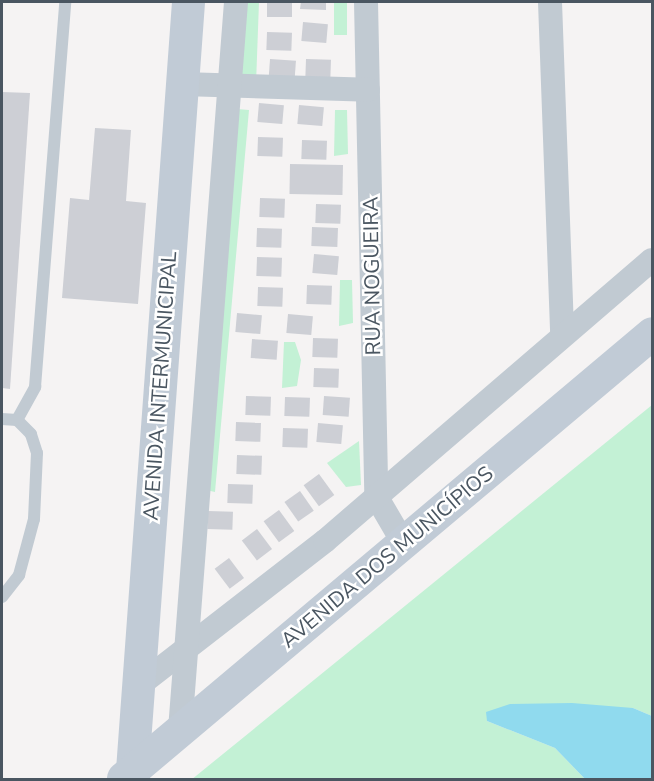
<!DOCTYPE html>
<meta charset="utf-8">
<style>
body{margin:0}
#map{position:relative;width:654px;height:781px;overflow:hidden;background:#f5f3f3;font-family:"Nunito Sans",sans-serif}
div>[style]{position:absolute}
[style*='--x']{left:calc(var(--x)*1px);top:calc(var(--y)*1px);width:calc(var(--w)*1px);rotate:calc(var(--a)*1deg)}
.green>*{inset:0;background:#c3f1d5;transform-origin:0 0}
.water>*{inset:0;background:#90daee}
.building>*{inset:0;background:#cdcfd5;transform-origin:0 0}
.lane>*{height:12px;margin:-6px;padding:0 6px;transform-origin:6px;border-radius:6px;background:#c1cad2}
.street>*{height:24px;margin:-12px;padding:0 12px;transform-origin:12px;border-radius:12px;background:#c1cad2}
.secondary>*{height:33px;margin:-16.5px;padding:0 16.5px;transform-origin:16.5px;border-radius:16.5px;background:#c1cbd6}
span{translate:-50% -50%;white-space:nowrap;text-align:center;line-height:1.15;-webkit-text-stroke:5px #fff;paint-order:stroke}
.street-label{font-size:21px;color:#4a5661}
.frame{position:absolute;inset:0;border:3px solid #4a5661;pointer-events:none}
</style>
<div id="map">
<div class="green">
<div style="clip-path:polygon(242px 2px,259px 2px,256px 84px,236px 83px)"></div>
<div style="left:334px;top:2px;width:13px;height:33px"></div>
<div style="clip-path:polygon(237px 109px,249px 110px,215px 492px,206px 490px)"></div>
<div style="clip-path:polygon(335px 110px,347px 110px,348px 154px,334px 156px)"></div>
<div style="clip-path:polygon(340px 280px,352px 280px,353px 323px,339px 326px)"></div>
<div style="clip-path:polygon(284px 342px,295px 342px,301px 360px,297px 386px,282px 388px)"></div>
<div style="clip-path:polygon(652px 405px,652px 716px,633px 708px,487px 721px,555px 748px,585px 779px,191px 780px)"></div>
<div style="clip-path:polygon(359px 441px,361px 485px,346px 487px,327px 463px)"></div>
</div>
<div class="water">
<div style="clip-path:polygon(572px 703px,633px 708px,652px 716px,652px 779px,585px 779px,555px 748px,487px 721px,486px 712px,510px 704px)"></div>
</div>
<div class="building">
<div style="left:267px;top:2px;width:25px;height:15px"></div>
<div style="clip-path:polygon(301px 2px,326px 2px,326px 10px,300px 9px)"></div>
<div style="left:303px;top:22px;width:25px;height:19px;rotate:5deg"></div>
<div style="left:267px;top:32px;width:25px;height:18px;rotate:2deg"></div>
<div style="left:270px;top:59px;width:26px;height:19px;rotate:4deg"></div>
<div style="left:306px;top:59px;width:25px;height:19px;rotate:2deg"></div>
<div style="clip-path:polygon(2px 92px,30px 93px,10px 389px,2px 388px)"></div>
<div style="left:259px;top:103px;width:25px;height:19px;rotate:5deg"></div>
<div style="left:299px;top:105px;width:25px;height:19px;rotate:5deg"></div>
<div style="clip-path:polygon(95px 128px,131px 130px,126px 201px,146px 203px,138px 304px,62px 298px,70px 198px,89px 200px)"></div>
<div style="left:258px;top:137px;width:25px;height:19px;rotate:2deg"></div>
<div style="left:302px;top:140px;width:25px;height:19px;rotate:2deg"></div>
<div style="left:290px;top:164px;width:53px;height:30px;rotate:1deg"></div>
<div style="left:260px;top:198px;width:25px;height:19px;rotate:2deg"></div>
<div style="left:316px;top:204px;width:25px;height:19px;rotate:2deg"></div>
<div style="left:312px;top:227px;width:26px;height:19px;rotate:2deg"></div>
<div style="left:257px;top:228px;width:25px;height:19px;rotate:2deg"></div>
<div style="left:314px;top:254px;width:25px;height:19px;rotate:5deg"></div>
<div style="left:257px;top:257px;width:25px;height:19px;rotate:2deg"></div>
<div style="left:307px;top:285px;width:25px;height:19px;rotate:2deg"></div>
<div style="left:258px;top:287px;width:25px;height:19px;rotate:2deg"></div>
<div style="left:237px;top:313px;width:25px;height:19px;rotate:5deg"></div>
<div style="left:288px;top:314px;width:25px;height:19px;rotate:5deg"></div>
<div style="left:313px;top:338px;width:25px;height:19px;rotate:2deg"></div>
<div style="left:252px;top:339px;width:26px;height:19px;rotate:4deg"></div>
<div style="left:314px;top:368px;width:25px;height:19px;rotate:2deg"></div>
<div style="left:246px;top:396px;width:25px;height:19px;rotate:2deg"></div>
<div style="left:324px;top:396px;width:26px;height:19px;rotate:4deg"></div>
<div style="left:285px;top:397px;width:25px;height:19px;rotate:2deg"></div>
<div style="left:236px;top:422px;width:25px;height:19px;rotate:2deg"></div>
<div style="left:318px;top:423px;width:25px;height:19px;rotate:5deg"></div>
<div style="left:283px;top:428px;width:25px;height:19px;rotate:2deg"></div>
<div style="left:237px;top:455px;width:25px;height:19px;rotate:2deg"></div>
<div style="left:319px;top:474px;width:26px;height:19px;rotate:54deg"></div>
<div style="left:228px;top:484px;width:25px;height:19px;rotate:2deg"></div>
<div style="left:300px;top:491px;width:24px;height:19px;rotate:55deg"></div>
<div style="left:279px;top:510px;width:26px;height:19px;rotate:54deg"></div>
<div style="left:208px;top:511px;width:25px;height:18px;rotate:2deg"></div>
<div style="left:257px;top:529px;width:25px;height:19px;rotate:53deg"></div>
<div style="left:229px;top:558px;width:25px;height:18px;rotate:53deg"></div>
</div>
<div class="lane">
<div style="--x:2;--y:419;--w:15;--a:4"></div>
<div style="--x:2;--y:597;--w:28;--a:-52"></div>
<div style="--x:19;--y:575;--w:58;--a:-75"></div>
<div style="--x:34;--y:519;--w:66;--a:-87.4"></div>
<div style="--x:37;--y:453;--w:20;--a:-108"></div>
<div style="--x:31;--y:434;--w:20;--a:-135"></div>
<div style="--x:17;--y:420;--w:38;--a:-61"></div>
<div style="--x:35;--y:387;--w:386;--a:-85.5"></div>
</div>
<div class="street">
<div style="--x:366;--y:2;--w:494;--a:88.8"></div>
<div style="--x:376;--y:496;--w:56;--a:59.7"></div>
<div style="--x:550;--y:2;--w:331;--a:87.9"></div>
<div style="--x:182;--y:84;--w:186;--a:1.8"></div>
<div style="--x:138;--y:686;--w:237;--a:-37.8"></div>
<div style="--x:325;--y:541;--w:431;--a:-40.7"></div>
<div style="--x:180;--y:730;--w:730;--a:-85.6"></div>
</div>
<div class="secondary">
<div style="--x:132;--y:770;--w:770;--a:-85.83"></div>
<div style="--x:123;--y:778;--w:691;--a:-40.07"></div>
</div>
<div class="street-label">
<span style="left:372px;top:276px;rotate:-91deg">RUA NOGUEIRA</span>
<span style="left:160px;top:386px;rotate:-86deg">AVENIDA INTERMUNICIPAL</span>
<span style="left:387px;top:557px;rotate:-40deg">AVENIDA DOS MUNICÍPIOS</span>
</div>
<div class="frame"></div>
</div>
